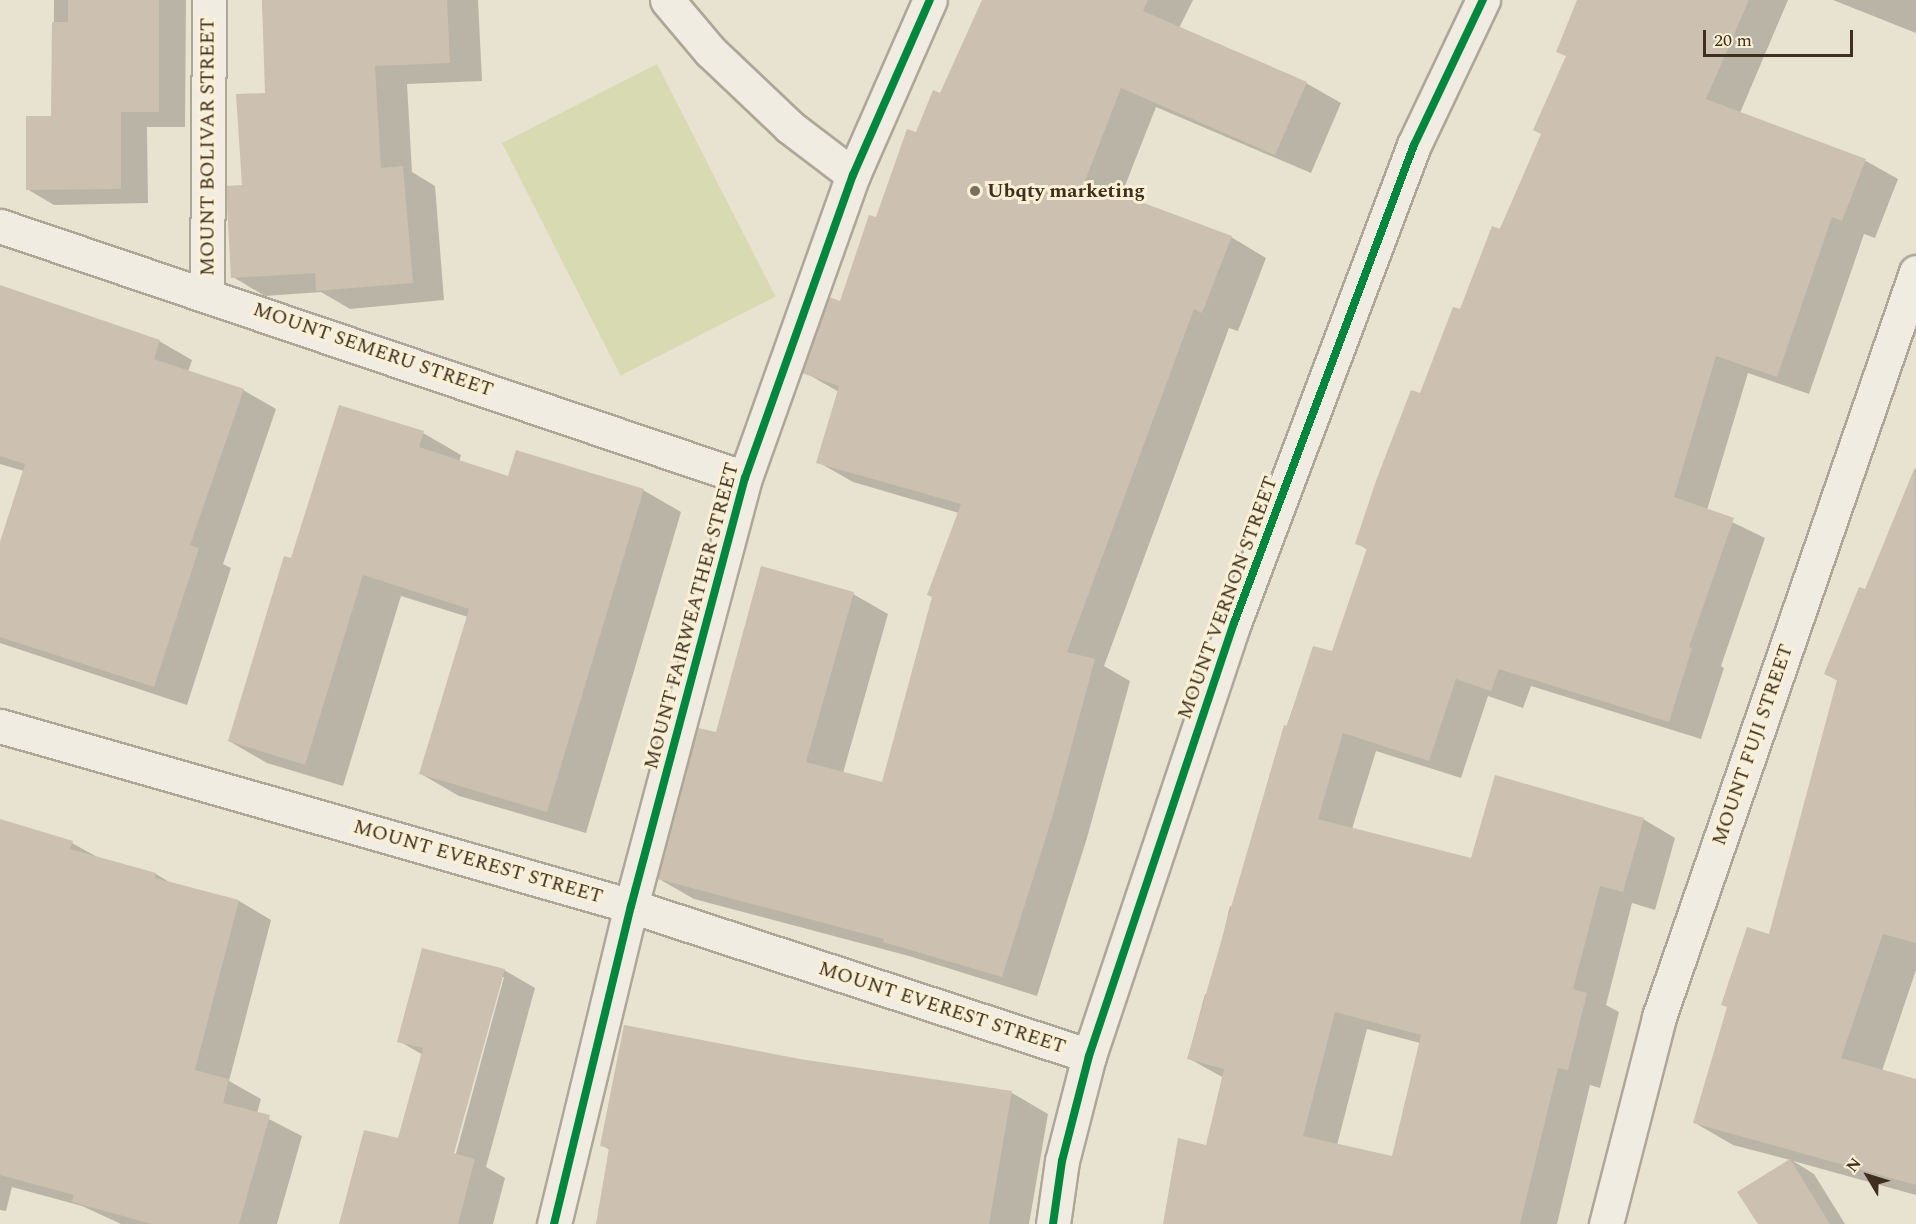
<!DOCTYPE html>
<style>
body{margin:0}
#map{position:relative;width:1916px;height:1224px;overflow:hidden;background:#e8e2d0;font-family:Spectral,serif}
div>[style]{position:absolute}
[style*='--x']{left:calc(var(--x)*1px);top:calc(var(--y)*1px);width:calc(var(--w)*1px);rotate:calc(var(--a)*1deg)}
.green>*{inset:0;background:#d8dab1;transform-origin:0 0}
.shadow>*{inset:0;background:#0003}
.building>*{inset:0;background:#ccc0b0}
.roads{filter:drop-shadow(2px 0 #aea798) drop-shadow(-2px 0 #aea798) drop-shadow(0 2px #aea798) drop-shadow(0 -2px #aea798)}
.minor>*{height:33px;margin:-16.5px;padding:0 16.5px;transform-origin:16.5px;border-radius:16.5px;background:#f0ece2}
.cycleway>*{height:8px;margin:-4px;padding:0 4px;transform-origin:4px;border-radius:4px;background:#00873e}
.dots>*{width:16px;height:16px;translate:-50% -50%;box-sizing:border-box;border:3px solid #f9f0d6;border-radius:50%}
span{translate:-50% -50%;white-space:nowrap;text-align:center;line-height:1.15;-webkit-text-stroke:6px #f9f0d6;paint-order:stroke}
.street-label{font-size:20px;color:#3f2f1e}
.poi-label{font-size:20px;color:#3f2f1e;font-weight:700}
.left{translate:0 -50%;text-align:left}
.north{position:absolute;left:1838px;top:1146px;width:60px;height:60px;-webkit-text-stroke:4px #f9f0d6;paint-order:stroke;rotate:308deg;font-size:16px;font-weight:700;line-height:24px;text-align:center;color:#3f2f1e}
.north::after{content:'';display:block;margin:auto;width:21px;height:27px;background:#3f2f1e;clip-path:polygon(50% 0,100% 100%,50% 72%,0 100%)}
.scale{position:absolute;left:1703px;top:30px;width:150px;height:27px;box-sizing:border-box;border:3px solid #3f2f1e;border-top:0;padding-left:8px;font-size:18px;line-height:21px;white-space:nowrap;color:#3f2f1e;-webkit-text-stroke:4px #f9f0d6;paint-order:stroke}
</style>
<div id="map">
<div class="green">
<div style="left:657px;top:64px;width:261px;height:174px;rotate:63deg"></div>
</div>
<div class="shadow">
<div style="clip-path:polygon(54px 0,186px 0,185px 127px,147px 127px,148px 203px,54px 205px,27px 189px,53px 117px)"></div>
<div style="clip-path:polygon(262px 0,478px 0,482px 81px,407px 84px,412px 172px,435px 186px,444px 300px,350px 309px,321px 292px,265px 296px,233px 277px,243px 187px,267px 94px)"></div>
<div style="clip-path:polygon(984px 0,1193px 0,1179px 28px,1306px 83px,1341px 103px,1311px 173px,1156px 107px,1121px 196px,1231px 237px,1266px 258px,1238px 331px,1229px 328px,1104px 666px,1130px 681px,1087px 838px,1037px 996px,909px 956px,694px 899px,659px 879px,717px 734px,853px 594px,888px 614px,843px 773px,883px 784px,959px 513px,853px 482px,818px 462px,839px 392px,804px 372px,841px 303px,917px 134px,941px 95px)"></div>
<div style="clip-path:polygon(evenodd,1579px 0,1788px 0,1740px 113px,1866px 161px,1898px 179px,1875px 238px,1864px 234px,1809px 394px,1748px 373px,1707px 510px,1765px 538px,1721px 666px,1724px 668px,1701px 739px,1531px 686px,1523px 708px,1488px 696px,1461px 778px,1376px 751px,1352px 829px,1472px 860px,1643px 819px,1675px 838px,1655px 910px,1632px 903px,1606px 1005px,1619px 1012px,1600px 1088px,1590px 1085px,1557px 1224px,1163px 1224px,1207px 1146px,1224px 1078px,1188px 1058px,1205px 994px,1209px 995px,1230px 906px,1235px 908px,1270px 774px,1314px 647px,1333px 653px,1368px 550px,1357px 543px,1543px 134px,1568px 57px,1579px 0,1367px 1029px,1420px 1043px,1393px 1158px,1337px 1145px,1367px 1029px)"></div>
<div style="clip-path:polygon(1833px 0,1916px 0,1916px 33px)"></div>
<div style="clip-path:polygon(0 287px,159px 341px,192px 360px,188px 372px,243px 390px,276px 409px,223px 564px,231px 568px,187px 705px,0 643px,0 547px,24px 471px,0 464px)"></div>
<div style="clip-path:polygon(423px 433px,461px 455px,459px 462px,509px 478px,643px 490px,681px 512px,586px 833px,459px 796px,421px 774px,468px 617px,401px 596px,343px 786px,267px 763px,229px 741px,292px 560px)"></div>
<div style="clip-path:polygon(1916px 468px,1916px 970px,1882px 1071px,1916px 1080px,1916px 1195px,1793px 1161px,1814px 1174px,1845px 1224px,1760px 1224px,1790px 1160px,1733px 1145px,1695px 1123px,1770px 936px,1838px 681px,1826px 673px,1865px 591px)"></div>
<div style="clip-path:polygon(0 820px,72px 843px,99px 858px,156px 874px,174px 885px,239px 901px,271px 920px,229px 1081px,261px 1099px,257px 1113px,302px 1136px,277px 1224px,121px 1224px,82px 1206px,12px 1187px,6px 1211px,0 1210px)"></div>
<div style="clip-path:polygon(evenodd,504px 970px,535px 988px,486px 1167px,505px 1178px,493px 1224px,341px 1224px,399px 1140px,423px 1055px,399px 1041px,504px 970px,501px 977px,504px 977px,454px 1161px,451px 1160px,501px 977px)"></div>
<div style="clip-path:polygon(800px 1061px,1012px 1093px,1048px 1114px,1029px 1224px,597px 1224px,610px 1150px,602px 1145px)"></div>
</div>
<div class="building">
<div style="clip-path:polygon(68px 0,159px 0,159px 112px,121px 112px,121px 189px,26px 190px,26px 116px,51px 116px,52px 22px,68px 22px)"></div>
<div style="clip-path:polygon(262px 0,447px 0,450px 63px,375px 66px,381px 168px,403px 166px,413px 283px,316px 291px,315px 273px,231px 278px,226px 186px,242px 185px,236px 94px,265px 93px)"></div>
<div style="clip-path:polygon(982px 0,1148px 0,1143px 11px,1307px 82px,1275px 155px,1121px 88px,1085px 181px,1232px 236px,1202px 313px,1194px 309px,1067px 652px,1095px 659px,1052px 818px,1002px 977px,883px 942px,884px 939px,658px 879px,698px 728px,716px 732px,761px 566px,854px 592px,806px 762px,882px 782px,932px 597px,927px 595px,961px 504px,816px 463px,839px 386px,802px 373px,829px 297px,840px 301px,869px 215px,876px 217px,907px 129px,916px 132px,933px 90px,940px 93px)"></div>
<div style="clip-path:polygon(evenodd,1577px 0,1749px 0,1706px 99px,1866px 159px,1842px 221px,1832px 217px,1777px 377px,1716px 356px,1674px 497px,1734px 518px,1689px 647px,1692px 648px,1669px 722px,1499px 669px,1491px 691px,1456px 679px,1429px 761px,1343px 733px,1318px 819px,1471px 858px,1495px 775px,1644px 818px,1623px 892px,1600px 886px,1573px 989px,1587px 993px,1568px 1070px,1558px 1068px,1520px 1224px,1163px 1224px,1178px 1138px,1206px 1145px,1224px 1069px,1187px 1059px,1284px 725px,1287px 726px,1313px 646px,1332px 651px,1367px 548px,1355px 544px,1377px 478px,1411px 390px,1420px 393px,1453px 307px,1460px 309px,1492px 226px,1500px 229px,1541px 134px,1533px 130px,1566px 56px,1556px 52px,1577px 0,1335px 1012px,1421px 1035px,1392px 1156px,1303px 1136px,1335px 1012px)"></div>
<div style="clip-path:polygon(0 285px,160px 340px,154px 359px,244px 389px,190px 545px,199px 548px,154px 687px,0 637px,0 542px,25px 464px,0 456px)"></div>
<div style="clip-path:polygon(339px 405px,424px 431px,419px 447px,508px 476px,516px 450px,644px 489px,547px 812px,419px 774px,469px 609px,363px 575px,305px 765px,228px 741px,284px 556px,291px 558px)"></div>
<div style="clip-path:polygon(1915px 467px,1916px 943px,1883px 934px,1841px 1058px,1916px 1079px,1916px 1185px,1693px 1123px,1727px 1007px,1721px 1005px,1747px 927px,1769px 934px,1837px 680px,1824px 674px,1859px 587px,1865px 589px)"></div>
<div style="clip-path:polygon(0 819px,73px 841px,70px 849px,156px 873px,155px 878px,239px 900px,195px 1070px,229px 1079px,223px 1103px,270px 1115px,239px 1224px,152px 1224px,72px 1202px,74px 1195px,0 1175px)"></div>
<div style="clip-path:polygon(422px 948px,505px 969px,454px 1153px,475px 1159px,458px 1224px,339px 1224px,364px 1130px,398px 1138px,423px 1048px,397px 1042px)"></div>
<div style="clip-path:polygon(624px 1025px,800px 1059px,1012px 1091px,989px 1224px,596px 1224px,609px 1148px,600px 1146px)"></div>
<div style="clip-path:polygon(1790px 1159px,1830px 1224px,1758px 1224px,1737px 1192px)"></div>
</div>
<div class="roads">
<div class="minor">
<div style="--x:667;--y:0;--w:67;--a:49.9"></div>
<div style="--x:710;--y:51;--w:110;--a:43.5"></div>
<div style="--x:790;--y:127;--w:79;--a:37.3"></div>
<div style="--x:0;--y:226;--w:786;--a:18.69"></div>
<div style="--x:207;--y:293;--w:293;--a:-89.6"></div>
<div style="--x:0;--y:726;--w:656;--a:15.92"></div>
<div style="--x:631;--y:906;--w:482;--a:18.1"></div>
<div style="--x:554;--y:1224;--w:327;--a:-76.4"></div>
<div style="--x:631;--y:906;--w:443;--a:-75.1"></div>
<div style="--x:745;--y:478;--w:322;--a:-70.4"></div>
<div style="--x:853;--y:175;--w:191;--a:-66.3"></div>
<div style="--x:1053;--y:1224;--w:64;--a:-81.9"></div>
<div style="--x:1062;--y:1161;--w:108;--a:-75.6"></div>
<div style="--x:1089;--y:1056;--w:457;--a:-71.5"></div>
<div style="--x:1234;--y:623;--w:511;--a:-69.37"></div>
<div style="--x:1414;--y:145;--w:161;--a:-64.6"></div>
<div style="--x:1606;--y:1224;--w:214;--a:-75.6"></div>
<div style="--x:1659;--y:1017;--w:788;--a:-70.97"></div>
</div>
</div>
<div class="cycleway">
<div style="--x:554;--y:1224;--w:327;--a:-76.4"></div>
<div style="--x:631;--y:906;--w:443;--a:-75.1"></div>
<div style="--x:745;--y:478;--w:322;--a:-70.4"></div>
<div style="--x:853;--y:175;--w:191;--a:-66.3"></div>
<div style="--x:1053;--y:1224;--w:64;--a:-81.9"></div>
<div style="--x:1062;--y:1161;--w:108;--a:-75.6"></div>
<div style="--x:1089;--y:1056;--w:457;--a:-71.5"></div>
<div style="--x:1234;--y:623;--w:511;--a:-69.37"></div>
<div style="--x:1414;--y:145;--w:161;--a:-64.6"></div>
</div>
<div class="dots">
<div style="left:975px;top:191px;background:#7a6e5c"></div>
</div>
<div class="street-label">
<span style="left:208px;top:147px;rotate:-90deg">MOUNT BOLIVAR STREET</span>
<span style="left:373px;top:350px;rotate:19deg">MOUNT SEMERU STREET</span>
<span style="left:1228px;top:598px;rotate:-70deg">MOUNT VERNON STREET</span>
<span style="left:692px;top:616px;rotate:-75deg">MOUNT FAIRWEATHER STREET</span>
<span style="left:1753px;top:745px;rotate:-71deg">MOUNT FUJI STREET</span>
<span style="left:478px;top:862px;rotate:16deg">MOUNT EVEREST STREET</span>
<span style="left:942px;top:1008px;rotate:18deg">MOUNT EVEREST STREET</span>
</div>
<div class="poi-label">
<span class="left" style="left:987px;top:191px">Ubqty marketing</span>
</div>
<div class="north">N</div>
<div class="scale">20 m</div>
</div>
